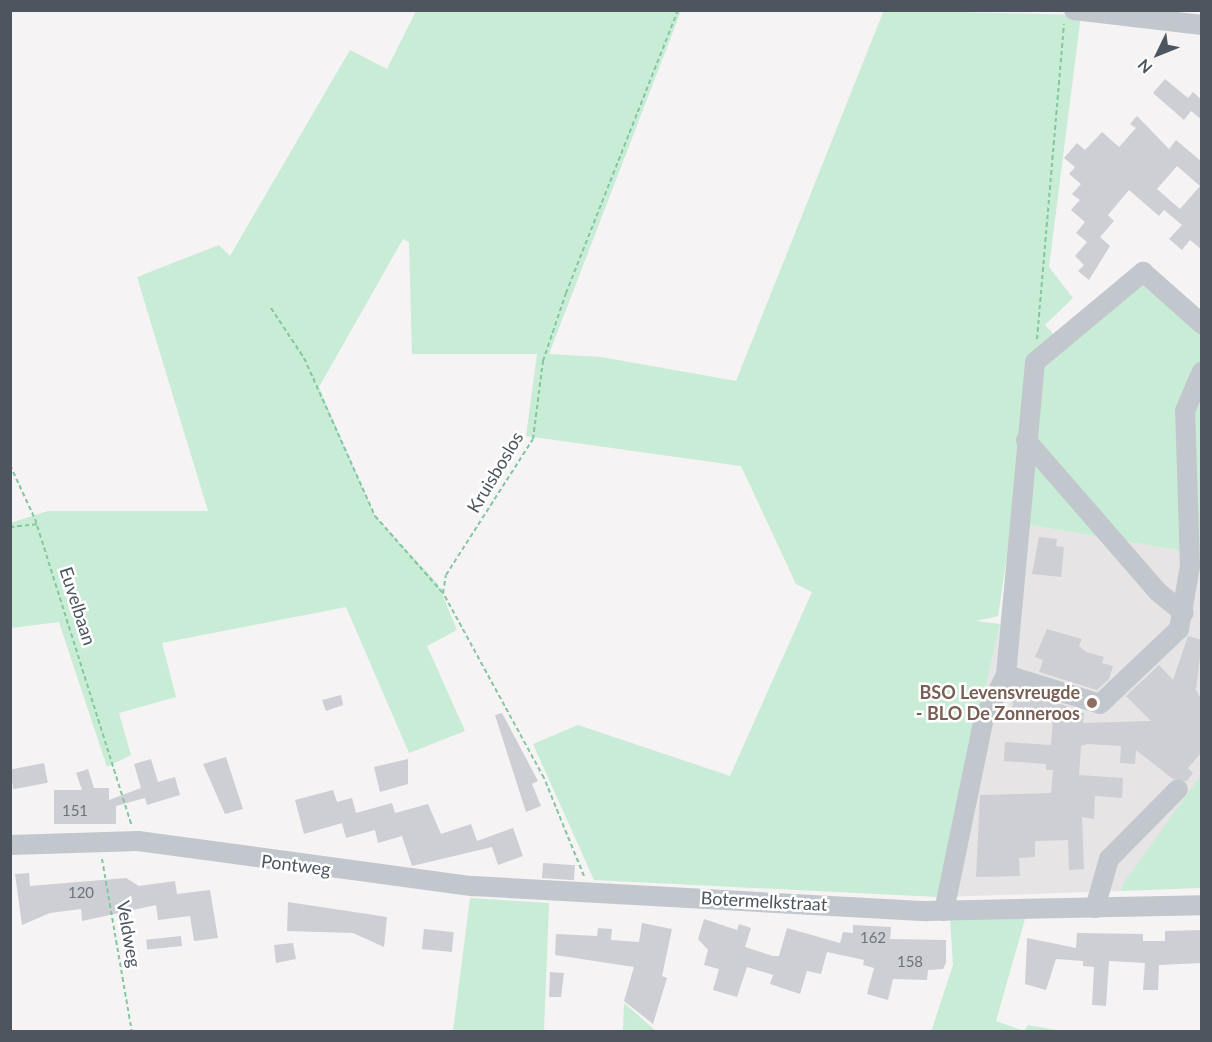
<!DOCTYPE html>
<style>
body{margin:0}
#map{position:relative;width:1212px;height:1042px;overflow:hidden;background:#f5f3f3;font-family:Lato,sans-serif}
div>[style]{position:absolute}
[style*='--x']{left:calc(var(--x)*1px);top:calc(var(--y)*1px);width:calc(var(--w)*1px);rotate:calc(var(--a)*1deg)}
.education>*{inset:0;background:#e6e4e4}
.green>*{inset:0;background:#c8ecd5}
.building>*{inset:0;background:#cecfd4;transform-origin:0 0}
.path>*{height:2px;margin-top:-1px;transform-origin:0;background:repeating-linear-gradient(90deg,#84c6a4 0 4.5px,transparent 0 7.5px)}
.minor>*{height:20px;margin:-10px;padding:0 10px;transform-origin:10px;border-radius:10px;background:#c1c7cd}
.dots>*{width:16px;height:16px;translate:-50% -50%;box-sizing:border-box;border:3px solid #fff;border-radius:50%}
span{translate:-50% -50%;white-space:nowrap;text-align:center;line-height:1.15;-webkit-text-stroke:5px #fff;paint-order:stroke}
.number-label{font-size:15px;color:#6d747c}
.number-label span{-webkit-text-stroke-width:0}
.street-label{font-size:18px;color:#4d565e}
.education-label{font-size:18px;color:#785e54;font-weight:700}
.right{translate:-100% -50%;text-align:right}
.frame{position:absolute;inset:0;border:12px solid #4d565e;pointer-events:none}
.north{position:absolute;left:1128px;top:24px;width:60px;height:60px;-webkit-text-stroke:4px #fff;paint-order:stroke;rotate:227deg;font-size:16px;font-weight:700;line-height:24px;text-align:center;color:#4d565e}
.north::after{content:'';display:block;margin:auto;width:21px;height:27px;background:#4d565e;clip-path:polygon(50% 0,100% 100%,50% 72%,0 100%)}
</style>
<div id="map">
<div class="education">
<div style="clip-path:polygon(1012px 522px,1201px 554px,1201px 781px,1121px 891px,938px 897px,1000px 624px)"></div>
</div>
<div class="green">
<div style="clip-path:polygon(884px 10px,1081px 15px,1049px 267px,1073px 298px,1045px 325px,1062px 343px,1142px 285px,1201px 334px,1201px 554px,1012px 522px,998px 616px,976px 621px,1000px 624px,938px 897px,594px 880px,533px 744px,578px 725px,730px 776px,812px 592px,796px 584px,741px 466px,526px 436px,537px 354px,412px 354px,409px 242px,403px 239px,319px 387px,375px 516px,438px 584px,457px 630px,427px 646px,465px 731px,409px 753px,346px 607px,162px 643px,176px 697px,119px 713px,131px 755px,107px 767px,59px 622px,11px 628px,10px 523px,48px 511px,208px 511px,137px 277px,219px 245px,230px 256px,350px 50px,387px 69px,416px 11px,681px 11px,549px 354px,601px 357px,736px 381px)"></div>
<div style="clip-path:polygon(1201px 775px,1201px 888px,1121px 891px,1123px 884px)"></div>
<div style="clip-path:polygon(470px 898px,549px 903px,544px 1031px,453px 1031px)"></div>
<div style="clip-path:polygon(950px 918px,1025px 919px,996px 1021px,1024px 1031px,1028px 1025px,1062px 1031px,931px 1032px,953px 965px)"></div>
<div style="clip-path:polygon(624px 1003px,656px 1031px,623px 1031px)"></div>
</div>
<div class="building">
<div style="clip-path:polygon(1165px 79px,1188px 98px,1193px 92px,1202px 100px,1202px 120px,1191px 111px,1184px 120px,1153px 93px)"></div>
<div style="clip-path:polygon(evenodd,1137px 116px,1169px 149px,1176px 140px,1202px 162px,1202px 250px,1190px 240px,1182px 250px,1169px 239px,1182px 225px,1164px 210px,1159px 216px,1129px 190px,1108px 215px,1114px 221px,1100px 237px,1110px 246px,1089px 280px,1078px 271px,1084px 265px,1075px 256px,1087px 242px,1076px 233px,1085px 222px,1071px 210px,1080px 200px,1072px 194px,1081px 184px,1069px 174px,1075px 167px,1064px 158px,1077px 143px,1085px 150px,1102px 132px,1119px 147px,1136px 128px,1130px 124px,1137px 116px,1177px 166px,1200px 186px,1180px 209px,1157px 189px,1177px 166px)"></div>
<div style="clip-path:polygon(1039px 537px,1057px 539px,1056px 546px,1064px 547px,1061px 577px,1032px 574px)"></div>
<div style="clip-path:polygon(1047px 629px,1082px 639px,1079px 646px,1086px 652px,1104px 657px,1102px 663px,1113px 666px,1109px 679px,1097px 690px,1039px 672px,1043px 660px,1035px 657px)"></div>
<div style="clip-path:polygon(1188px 636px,1202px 640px,1196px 690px,1202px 701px,1202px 752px,1188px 768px,1193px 773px,1187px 781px,1173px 779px,1136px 750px,1135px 764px,1120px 763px,1121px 746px,1087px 744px,1081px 746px,1079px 775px,1123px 778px,1122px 798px,1095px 796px,1094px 819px,1082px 817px,1084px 869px,1069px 870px,1068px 840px,1035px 841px,1035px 857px,1019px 858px,1020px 876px,976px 877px,980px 795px,1051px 793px,1053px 770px,1046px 770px,1046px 764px,1004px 761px,1005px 742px,1051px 745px,1053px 718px,1012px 716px,1013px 696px,1025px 693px,1067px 706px,1067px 712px,1084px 713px,1083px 723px,1151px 721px,1126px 696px,1159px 665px,1173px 680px)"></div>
<div style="clip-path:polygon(341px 695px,343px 705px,326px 711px,322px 700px)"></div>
<div style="clip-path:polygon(502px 713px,538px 781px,532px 784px,541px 806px,526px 812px,495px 715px)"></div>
<div style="clip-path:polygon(226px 757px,243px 809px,225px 814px,203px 764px)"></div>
<div style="clip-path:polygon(151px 759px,158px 782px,175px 777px,180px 795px,147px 805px,145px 798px,116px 806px,116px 824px,54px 824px,54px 790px,82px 790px,76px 773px,88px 769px,94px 788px,109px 788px,109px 800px,141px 788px,134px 764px)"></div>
<div style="clip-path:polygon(408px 759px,408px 784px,380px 792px,374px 767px)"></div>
<div style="left:44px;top:763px;width:20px;height:35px;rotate:79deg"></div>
<div style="clip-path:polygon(333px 790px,337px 802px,352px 798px,356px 813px,392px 803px,395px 813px,428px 804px,441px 834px,471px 824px,477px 841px,513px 828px,523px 856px,498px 865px,492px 847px,412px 866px,402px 836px,378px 843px,375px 830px,346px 838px,342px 823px,304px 834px,295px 800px)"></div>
<div style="left:543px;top:863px;width:32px;height:15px;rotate:4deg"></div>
<div style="clip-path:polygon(29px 873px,30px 886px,126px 878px,139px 886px,175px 881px,177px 894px,210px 890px,218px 938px,194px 941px,190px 916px,158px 920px,156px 905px,82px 921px,81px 909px,50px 913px,22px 925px,15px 874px)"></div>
<div style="clip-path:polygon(288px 902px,387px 917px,384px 947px,353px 933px,287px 931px)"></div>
<div style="clip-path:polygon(704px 919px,737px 930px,739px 924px,751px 928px,745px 947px,773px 956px,779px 956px,787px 928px,840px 943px,843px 932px,853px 933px,853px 925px,891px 927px,890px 939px,946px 940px,946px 963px,943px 969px,928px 970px,927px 980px,893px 979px,888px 1000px,867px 994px,874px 968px,863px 965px,864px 960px,827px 952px,821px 974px,807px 971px,800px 994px,770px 984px,773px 975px,747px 967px,737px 997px,713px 990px,719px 969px,704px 965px,708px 950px,698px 939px)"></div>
<div style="clip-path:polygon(642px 923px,672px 929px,662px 976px,667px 978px,653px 1024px,624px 1001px,634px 967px,555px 955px,556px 934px,597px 936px,598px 928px,612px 929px,611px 940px,639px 942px)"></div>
<div style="left:424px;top:929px;width:30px;height:20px;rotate:6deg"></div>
<div style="clip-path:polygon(1202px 930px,1202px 963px,1159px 965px,1158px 990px,1143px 990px,1145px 963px,1109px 961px,1106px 1006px,1092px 1005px,1094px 967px,1083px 966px,1083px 961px,1056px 959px,1046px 990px,1025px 984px,1027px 938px,1076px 948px,1077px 933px,1143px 934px,1143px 941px,1165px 941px,1165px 931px)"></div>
<div style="left:181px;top:936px;width:10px;height:35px;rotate:84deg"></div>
<div style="clip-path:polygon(293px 943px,296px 959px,276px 963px,274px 945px)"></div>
<div style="clip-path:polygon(550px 972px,564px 973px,561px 997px,549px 997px)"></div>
</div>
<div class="path">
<div style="--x:271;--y:308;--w:60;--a:56.6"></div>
<div style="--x:304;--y:358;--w:173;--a:65.8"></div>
<div style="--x:375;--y:516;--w:103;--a:48.6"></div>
<div style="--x:1037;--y:339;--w:316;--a:-85.1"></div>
<div style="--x:10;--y:465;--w:60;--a:65.2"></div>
<div style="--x:35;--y:519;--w:322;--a:72.5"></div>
<div style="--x:10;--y:527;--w:27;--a:-6"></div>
<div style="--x:102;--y:859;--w:176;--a:80.2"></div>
<div style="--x:584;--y:876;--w:106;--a:-112.2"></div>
<div style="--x:544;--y:778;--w:211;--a:-118.6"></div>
<div style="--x:443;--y:593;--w:18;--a:-81"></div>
<div style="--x:446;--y:575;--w:161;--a:-57.4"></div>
<div style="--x:533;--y:439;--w:79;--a:-82.7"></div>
<div style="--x:543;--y:361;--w:72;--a:-71.3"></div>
<div style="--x:566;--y:293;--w:304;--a:-68.4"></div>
</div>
<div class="minor">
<div style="--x:1074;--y:10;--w:129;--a:6.7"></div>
<div style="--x:1026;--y:440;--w:201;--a:49"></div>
<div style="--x:1158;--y:592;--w:33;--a:39"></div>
<div style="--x:1006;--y:675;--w:98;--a:17.1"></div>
<div style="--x:1100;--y:704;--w:109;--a:-43.5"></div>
<div style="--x:1179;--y:629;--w:64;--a:-80.1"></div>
<div style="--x:1190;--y:566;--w:155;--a:-91.8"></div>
<div style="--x:1185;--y:411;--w:43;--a:-67"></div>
<div style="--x:10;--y:845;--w:128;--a:-1.8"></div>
<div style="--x:138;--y:841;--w:338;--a:7.7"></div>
<div style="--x:473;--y:886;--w:454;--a:3.2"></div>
<div style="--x:926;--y:911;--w:276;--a:-1.2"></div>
<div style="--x:1095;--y:908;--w:51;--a:-74.1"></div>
<div style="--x:1109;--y:859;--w:98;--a:-45.4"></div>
<div style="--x:944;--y:911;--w:197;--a:-78.3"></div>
<div style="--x:984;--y:718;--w:48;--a:-62.9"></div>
<div style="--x:1006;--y:675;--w:314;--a:-84.7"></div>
<div style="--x:1035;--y:362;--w:141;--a:-39.8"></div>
<div style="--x:1143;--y:272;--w:79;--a:41.4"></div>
</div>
<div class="dots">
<div style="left:1092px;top:703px;background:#8d6e63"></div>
</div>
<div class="number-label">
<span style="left:75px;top:811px">151</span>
<span style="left:81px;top:893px">120</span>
<span style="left:873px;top:938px">162</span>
<span style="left:910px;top:962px">158</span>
</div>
<div class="street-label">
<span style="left:495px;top:472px;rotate:-59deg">Kruisboslos</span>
<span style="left:78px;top:606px;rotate:72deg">Euvelbaan</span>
<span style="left:296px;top:865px;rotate:7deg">Pontweg</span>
<span style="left:764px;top:901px;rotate:3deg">Botermelkstraat</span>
<span style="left:129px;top:934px;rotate:80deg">Veldweg</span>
</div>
<div class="education-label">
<span class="right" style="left:1080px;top:703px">BSO Levensvreugde<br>- BLO De Zonneroos</span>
</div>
<div class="frame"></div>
<div class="north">N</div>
</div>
